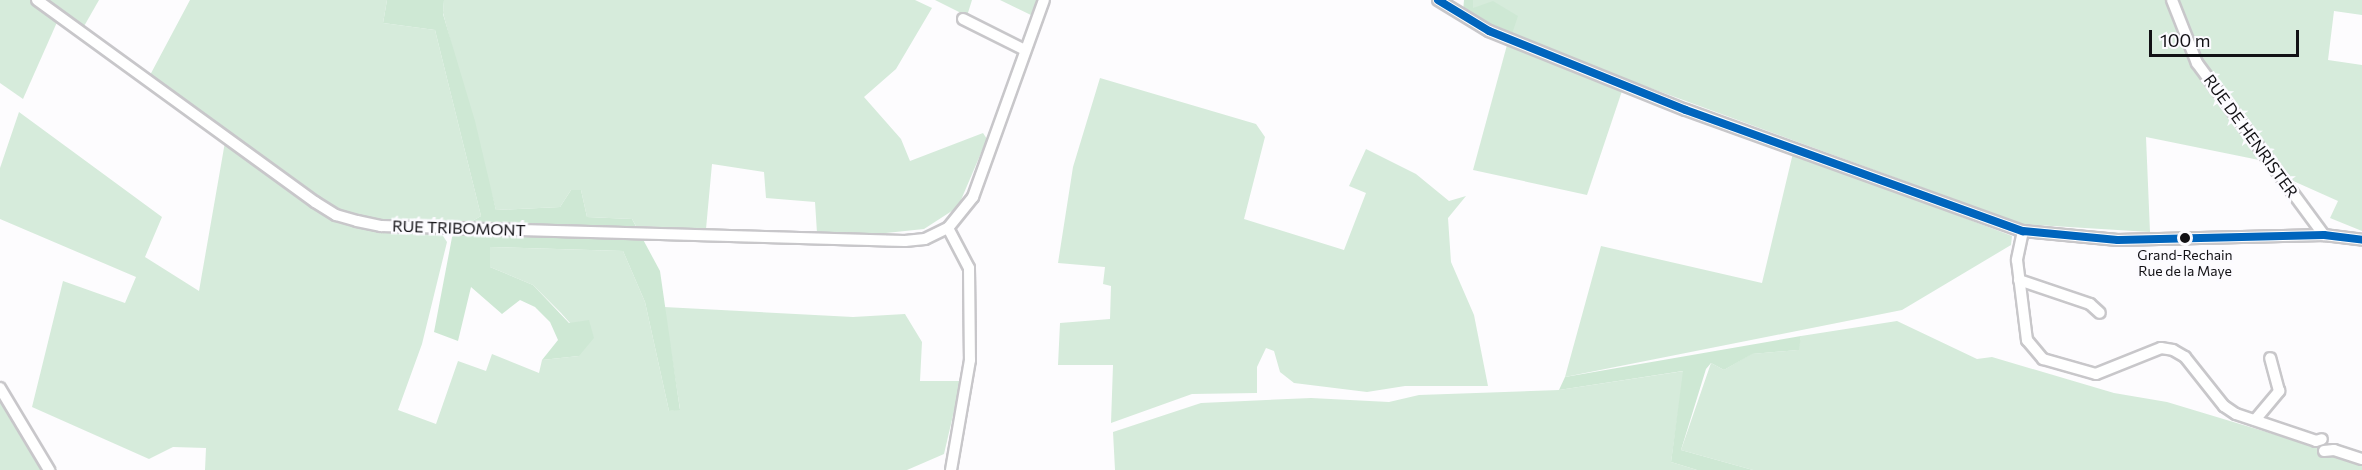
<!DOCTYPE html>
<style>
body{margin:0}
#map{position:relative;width:2362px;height:470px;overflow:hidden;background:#fdfcfe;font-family:Commissioner,sans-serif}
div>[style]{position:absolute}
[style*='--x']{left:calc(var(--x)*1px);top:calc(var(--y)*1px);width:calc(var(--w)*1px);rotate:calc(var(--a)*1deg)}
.green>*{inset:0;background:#d6ebdb}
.forest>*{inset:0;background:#cee8d4}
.roads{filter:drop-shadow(2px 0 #c8c7ca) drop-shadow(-2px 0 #c8c7ca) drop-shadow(0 2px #c8c7ca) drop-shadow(0 -2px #c8c7ca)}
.minor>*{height:10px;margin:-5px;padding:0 5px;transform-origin:5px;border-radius:5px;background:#fff}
.bus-1>*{height:8px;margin:-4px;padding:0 4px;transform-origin:4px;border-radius:4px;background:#0065bd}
.dots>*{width:16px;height:16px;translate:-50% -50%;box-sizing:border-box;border:3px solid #fcfbff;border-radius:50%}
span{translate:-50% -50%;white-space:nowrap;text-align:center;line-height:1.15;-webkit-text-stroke:5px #fcfbff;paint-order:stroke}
.bus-label{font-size:14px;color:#121115}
.street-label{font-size:16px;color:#121115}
.scale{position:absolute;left:2149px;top:30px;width:150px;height:27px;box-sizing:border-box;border:3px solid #121115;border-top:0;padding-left:8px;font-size:18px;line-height:21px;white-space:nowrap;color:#121115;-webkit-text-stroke:4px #fcfbff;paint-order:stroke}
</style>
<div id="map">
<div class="green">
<div style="clip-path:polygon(0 0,30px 0,58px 20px,23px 99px,0 83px)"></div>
<div style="clip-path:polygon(45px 0,99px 0,83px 28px)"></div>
<div style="clip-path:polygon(190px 0,387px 0,383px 23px,435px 30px,481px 216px,467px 224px,375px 221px,329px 205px,149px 77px)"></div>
<div style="clip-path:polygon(444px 0,915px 0,932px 8px,896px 69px,864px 97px,901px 139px,910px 161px,983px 133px,987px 139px,958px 207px,924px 229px,867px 235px,817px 233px,815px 202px,766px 198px,764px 172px,712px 164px,706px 229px,636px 226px,632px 219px,587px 217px,581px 190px,571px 190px,560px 207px,496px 210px,443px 13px)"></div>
<div style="clip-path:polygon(935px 0,972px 0,967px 16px)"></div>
<div style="clip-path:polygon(1000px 0,1038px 0,1033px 16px)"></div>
<div style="clip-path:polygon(1473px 0,2168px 0,2190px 63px,2264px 161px,2146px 137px,2150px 232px,2022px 224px,1511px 37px,1472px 8px)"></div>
<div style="clip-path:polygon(2174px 0,2362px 0,2362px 15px,2334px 11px,2328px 60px,2362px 65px,2362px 231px,2330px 218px,2338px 201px,2291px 180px,2241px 123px,2197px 58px)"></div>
<div style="clip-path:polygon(1507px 45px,1622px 91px,1587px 195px,1473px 170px)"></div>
<div style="clip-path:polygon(1100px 78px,1256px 124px,1265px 137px,1244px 219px,1344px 250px,1366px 193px,1349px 186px,1366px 149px,1416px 174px,1449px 201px,1466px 196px,1448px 218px,1451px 262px,1474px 315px,1488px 386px,1405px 386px,1367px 392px,1294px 383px,1280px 372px,1274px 351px,1266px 348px,1257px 367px,1257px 393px,1192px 394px,1111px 423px,1113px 365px,1058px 365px,1060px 323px,1110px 319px,1111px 286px,1103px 284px,1105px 267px,1058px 263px,1073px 167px)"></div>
<div style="clip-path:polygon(19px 112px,162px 217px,145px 257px,199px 291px,225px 142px,321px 214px,361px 228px,441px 233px,447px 242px,422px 344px,398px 410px,436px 424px,458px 361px,486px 371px,492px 354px,539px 373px,542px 360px,579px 356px,570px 323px,561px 313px,533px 285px,490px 267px,490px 247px,623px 251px,645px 302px,669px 411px,680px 409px,664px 307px,853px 317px,905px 314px,922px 342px,920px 381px,961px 381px,944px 454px,907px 470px,205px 470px,206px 448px,173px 447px,149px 459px,32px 407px,63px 281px,125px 303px,136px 277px,0 219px,0 168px)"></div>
<div style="clip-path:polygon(1793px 153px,2012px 236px,2011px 245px,1902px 310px,1565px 377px,1601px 246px,1762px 283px)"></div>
<div style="clip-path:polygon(1897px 321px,1977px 359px,1992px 357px,2114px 393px,2167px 402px,2362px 461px,2362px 470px,1753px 470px,1681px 450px,1711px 363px,1724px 370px,1751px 354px,1798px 350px,1801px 336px)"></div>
<div style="clip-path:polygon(1684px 371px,1671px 462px,1697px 470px,1115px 470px,1113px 432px,1201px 403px,1311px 398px,1389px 402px,1419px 395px,1559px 390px)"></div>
<div style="clip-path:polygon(0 399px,11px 414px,42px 470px,0 470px)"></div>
</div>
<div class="forest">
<div style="clip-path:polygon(387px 0,444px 0,443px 14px,475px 121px,496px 210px,560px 207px,571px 190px,581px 190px,587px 217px,632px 219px,660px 271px,680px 410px,669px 411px,645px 302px,623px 251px,490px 247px,490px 267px,533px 285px,569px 323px,589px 320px,594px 338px,579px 356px,542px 360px,558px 340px,550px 322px,535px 307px,520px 300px,502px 314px,471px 287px,458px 341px,434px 332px,453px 232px,481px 216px,435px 30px,383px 23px)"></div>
<div style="clip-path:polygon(1464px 0,1473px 0,1473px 8px,1493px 1px,1518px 16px,1511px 37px,1463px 11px)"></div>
<div style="clip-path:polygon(1801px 336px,1799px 350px,1752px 354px,1724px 370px,1711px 363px,1706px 369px,1681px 450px,1753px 470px,1697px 470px,1671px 462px,1683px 371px,1559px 390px,1565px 377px)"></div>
</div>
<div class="roads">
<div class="minor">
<div style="--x:37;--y:0;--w:344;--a:36"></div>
<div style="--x:315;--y:202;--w:25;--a:32"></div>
<div style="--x:336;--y:215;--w:22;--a:16"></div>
<div style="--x:357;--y:221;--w:25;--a:12"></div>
<div style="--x:381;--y:226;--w:524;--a:1.64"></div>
<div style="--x:905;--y:241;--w:20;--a:-6"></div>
<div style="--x:925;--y:239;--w:25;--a:-26"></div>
<div style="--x:948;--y:228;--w:40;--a:-51"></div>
<div style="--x:973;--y:197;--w:209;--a:-70.2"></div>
<div style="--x:1438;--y:0;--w:60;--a:31.3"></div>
<div style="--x:1489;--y:31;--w:212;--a:21.9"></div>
<div style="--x:1686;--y:110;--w:358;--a:19.8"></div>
<div style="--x:2023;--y:231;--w:95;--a:5.4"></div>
<div style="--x:2118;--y:240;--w:206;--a:-1.4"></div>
<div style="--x:2324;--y:235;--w:38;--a:7"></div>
<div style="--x:2172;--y:0;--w:68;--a:68.4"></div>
<div style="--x:2197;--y:63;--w:214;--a:53.6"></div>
<div style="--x:963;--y:19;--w:69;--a:26.6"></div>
<div style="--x:948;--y:228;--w:45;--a:62.3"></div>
<div style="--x:969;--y:268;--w:92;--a:89.4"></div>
<div style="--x:970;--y:360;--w:112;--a:99.8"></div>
<div style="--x:2023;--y:231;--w:30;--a:102"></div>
<div style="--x:2017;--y:260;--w:81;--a:82.9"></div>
<div style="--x:2027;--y:340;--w:25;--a:50"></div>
<div style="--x:2043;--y:359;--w:55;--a:15.8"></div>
<div style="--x:2096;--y:374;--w:70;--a:-21.8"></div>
<div style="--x:2161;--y:348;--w:12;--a:9"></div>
<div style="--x:2173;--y:350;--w:14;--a:30"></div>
<div style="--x:2185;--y:357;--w:63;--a:51.5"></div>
<div style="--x:2224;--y:406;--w:14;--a:34"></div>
<div style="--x:2236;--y:414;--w:84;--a:18.6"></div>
<div style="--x:2316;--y:441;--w:6;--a:-18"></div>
<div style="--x:2019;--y:280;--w:75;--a:18.7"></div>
<div style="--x:2090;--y:304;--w:13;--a:42"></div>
<div style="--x:0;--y:388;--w:96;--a:59.1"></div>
<div style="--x:2255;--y:420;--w:38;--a:-50"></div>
<div style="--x:2279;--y:391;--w:34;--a:-105"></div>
<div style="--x:2324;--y:451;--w:10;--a:-6"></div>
<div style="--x:2334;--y:450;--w:29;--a:18"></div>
</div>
</div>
<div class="bus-1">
<div style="--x:1438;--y:0;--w:60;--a:31.3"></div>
<div style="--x:1489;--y:31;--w:212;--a:21.9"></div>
<div style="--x:1686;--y:110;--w:358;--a:19.8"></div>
<div style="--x:2023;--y:231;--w:95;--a:5.4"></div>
<div style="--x:2118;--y:240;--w:206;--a:-1.4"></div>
<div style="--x:2324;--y:235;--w:38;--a:7"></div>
</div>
<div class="dots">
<div style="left:2185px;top:238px;background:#121115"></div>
</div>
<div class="bus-label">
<span style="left:2185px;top:263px">Grand-Rechain<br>Rue de la Maye</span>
</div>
<div class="street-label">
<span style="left:2251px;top:136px;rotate:54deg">RUE DE HENRISTER</span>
<span style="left:459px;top:228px;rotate:2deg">RUE TRIBOMONT</span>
</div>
<div class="scale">100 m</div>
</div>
